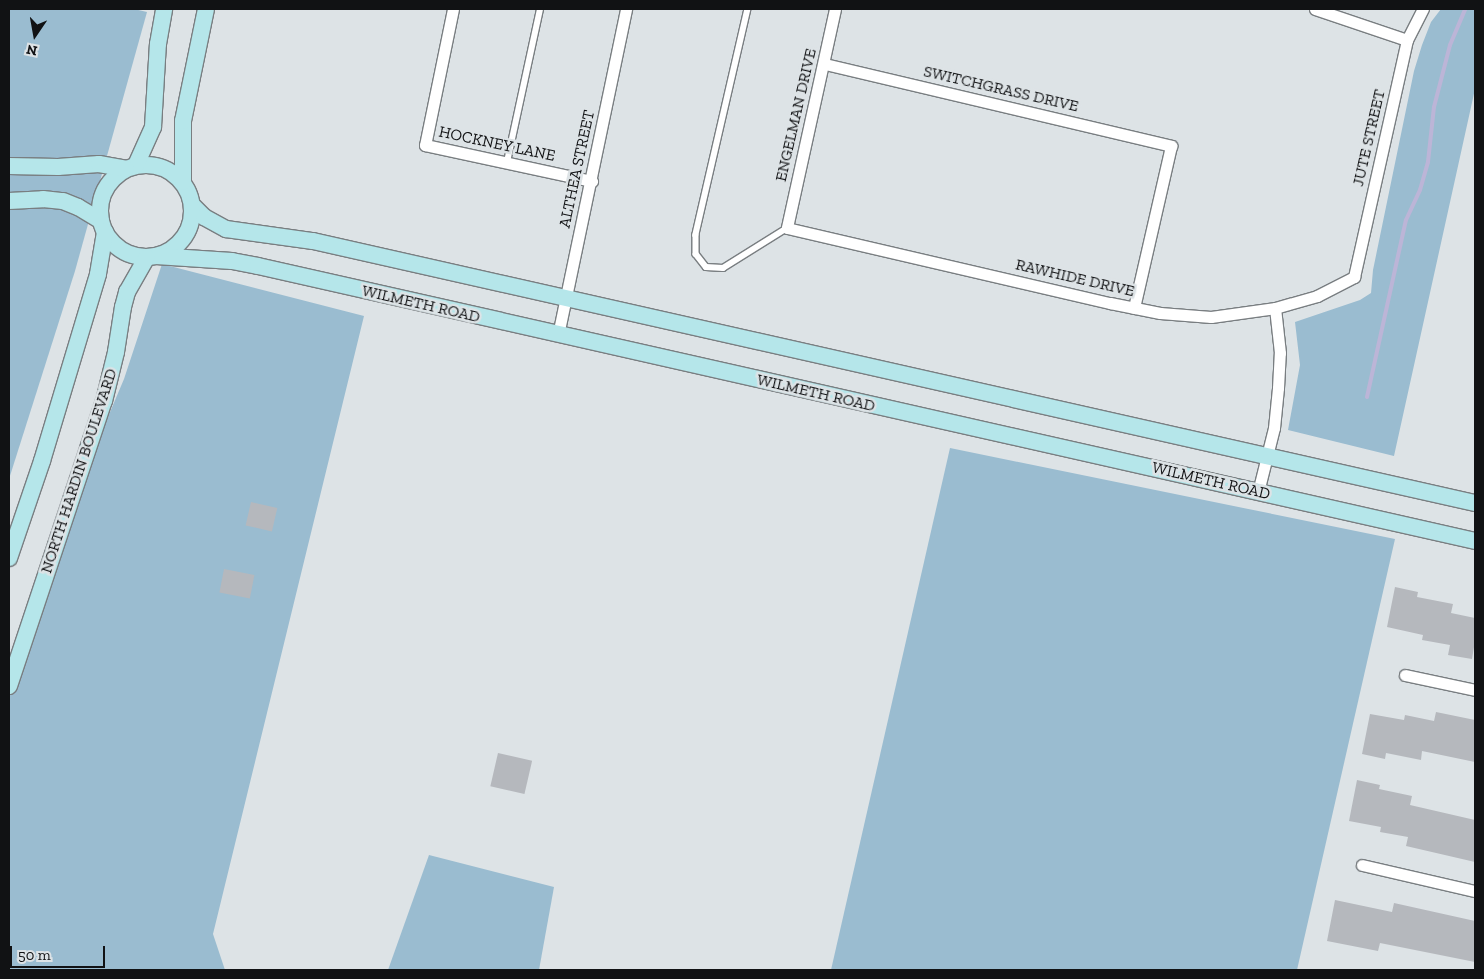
<!DOCTYPE html>
<style>
body{margin:0}
#map{position:relative;width:1484px;height:979px;overflow:hidden;background:#dde3e6;font-family:"Zilla Slab",serif}
div>[style]{position:absolute}
[style*='--x']{left:calc(var(--x)*1px);top:calc(var(--y)*1px);width:calc(var(--w)*1px);rotate:calc(var(--a)*1deg)}
.green>*{inset:0;background:#9abcd0}
.stream>*{height:4px;margin:-2px;padding:0 2px;transform-origin:2px;border-radius:2px;background:#bcb5d7}
.building>*{inset:0;background:#b5b8bd;transform-origin:0 0}
.roads{filter:drop-shadow(1px 0 #797e81) drop-shadow(-1px 0 #797e81) drop-shadow(0 1px #797e81) drop-shadow(0 -1px #797e81)}
.lane>*{height:5.5px;margin:-2.75px;padding:0 2.75px;transform-origin:2.75px;border-radius:2.75px;background:#fff}
.street>*{height:11px;margin:-5.5px;padding:0 5.5px;transform-origin:5.5px;border-radius:5.5px;background:#fff}
.secondary>*{height:16px;margin:-8px;padding:0 8px;transform-origin:8px;border-radius:8px;background:#b5e6ea}
.secondary>.ring{margin:-8px;padding:0;box-sizing:content-box;background:none;border:16px solid #b5e6ea;border-radius:50%}
span{translate:-50% -50%;white-space:nowrap;text-align:center;line-height:1.15;-webkit-text-stroke:5px #dde3e6;paint-order:stroke}
.street-label{font-size:16px;color:#111214}
.frame{position:absolute;inset:0;border:10px solid #111214;pointer-events:none}
.north{position:absolute;left:10px;top:10px;width:50px;height:50px;-webkit-text-stroke:4px #dde3e6;paint-order:stroke;rotate:192deg;font-size:14px;font-weight:700;line-height:20px;text-align:center;color:#111214}
.north::after{content:'';display:block;margin:auto;width:18px;height:22px;background:#111214;clip-path:polygon(50% 0,100% 100%,50% 72%,0 100%)}
.scale{position:absolute;left:10px;top:946px;width:95px;height:22px;box-sizing:border-box;border:2px solid #111214;border-top:0;padding-left:6px;font-size:15px;line-height:18px;white-space:nowrap;color:#111214;-webkit-text-stroke:4px #dde3e6;paint-order:stroke}
</style>
<div id="map">
<div class="green">
<div style="clip-path:polygon(9px 9px,134px 9px,147px 12px,75px 271px,9px 479px)"></div>
<div style="clip-path:polygon(1441px 9px,1475px 9px,1475px 89px,1394px 456px,1288px 430px,1300px 365px,1295px 322px,1360px 300px,1371px 293px,1373px 270px,1414px 71px,1422px 45px,1431px 22px)"></div>
<div style="clip-path:polygon(162px 264px,364px 316px,213px 934px,225px 970px,9px 970px,9px 682px,61px 528px,124px 379px)"></div>
<div style="clip-path:polygon(950px 448px,1395px 539px,1297px 970px,831px 970px)"></div>
<div style="clip-path:polygon(429px 855px,554px 887px,539px 970px,388px 970px)"></div>
</div>
<div class="stream">
<div style="--x:1367;--y:397;--w:181;--a:-77.6"></div>
<div style="--x:1406;--y:220;--w:33;--a:-65"></div>
<div style="--x:1420;--y:190;--w:29;--a:-74"></div>
<div style="--x:1428;--y:162;--w:55;--a:-83.8"></div>
<div style="--x:1434;--y:107;--w:64;--a:-75.5"></div>
<div style="--x:1450;--y:45;--w:39;--a:-67"></div>
</div>
<div class="building">
<div style="left:251px;top:502px;width:27px;height:24px;rotate:13deg"></div>
<div style="left:224px;top:569px;width:31px;height:24px;rotate:11deg"></div>
<div style="clip-path:polygon(1395px 587px,1418px 592px,1417px 597px,1453px 604px,1451px 613px,1475px 618px,1475px 641px,1472px 659px,1448px 655px,1450px 645px,1422px 640px,1423px 635px,1387px 627px)"></div>
<div style="clip-path:polygon(1436px 712px,1475px 720px,1475px 762px,1422px 751px,1421px 760px,1386px 753px,1385px 759px,1362px 754px,1370px 714px,1404px 720px,1405px 715px,1434px 721px)"></div>
<div style="left:498px;top:753px;width:35px;height:34px;rotate:13deg"></div>
<div style="clip-path:polygon(1357px 780px,1380px 785px,1379px 789px,1412px 796px,1410px 805px,1475px 820px,1475px 862px,1406px 846px,1408px 837px,1380px 832px,1381px 827px,1349px 821px)"></div>
<div style="clip-path:polygon(1335px 900px,1392px 912px,1394px 903px,1475px 921px,1475px 962px,1380px 943px,1378px 951px,1327px 941px)"></div>
</div>
<div class="roads">
<div class="lane">
<div style="--x:748;--y:9;--w:232;--a:103"></div>
<div style="--x:696;--y:235;--w:19;--a:90"></div>
<div style="--x:696;--y:254;--w:16;--a:52"></div>
<div style="--x:706;--y:267;--w:17;--a:3"></div>
<div style="--x:723;--y:268;--w:75;--a:-32"></div>
<div style="--x:507;--y:162;--w:157;--a:-77.8"></div>
</div>
<div class="street">
<div style="--x:453;--y:9;--w:139;--a:101.6"></div>
<div style="--x:425;--y:145;--w:171;--a:12.2"></div>
<div style="--x:835;--y:9;--w:224;--a:102.4"></div>
<div style="--x:787;--y:228;--w:332;--a:13.1"></div>
<div style="--x:1110;--y:303;--w:51;--a:11.3"></div>
<div style="--x:1160;--y:313;--w:51;--a:4.5"></div>
<div style="--x:1211;--y:317;--w:65;--a:-8"></div>
<div style="--x:1275;--y:308;--w:44;--a:-15.9"></div>
<div style="--x:1317;--y:296;--w:42;--a:-27.2"></div>
<div style="--x:1354;--y:277;--w:243;--a:-77.4"></div>
<div style="--x:1407;--y:40;--w:35;--a:-63"></div>
<div style="--x:1315;--y:9;--w:97;--a:18.6"></div>
<div style="--x:825;--y:64;--w:356;--a:13.3"></div>
<div style="--x:1171;--y:146;--w:166;--a:102.9"></div>
<div style="--x:558;--y:335;--w:333;--a:-78.2"></div>
<div style="--x:1258;--y:492;--w:66;--a:-76"></div>
<div style="--x:1274;--y:428;--w:40;--a:-84.3"></div>
<div style="--x:1278;--y:388;--w:35;--a:-87"></div>
<div style="--x:1280;--y:353;--w:45;--a:-96.3"></div>
<div style="--x:1405;--y:675;--w:72;--a:12.1"></div>
<div style="--x:1362;--y:865;--w:116;--a:13"></div>
</div>
<div class="secondary">
<div class="ring" style="left:100px;top:165px;width:76px;height:76px"></div>
<div style="--x:136;--y:165;--w:42;--a:-65.9"></div>
<div style="--x:153;--y:127;--w:83;--a:-86.6"></div>
<div style="--x:158;--y:44;--w:36;--a:-80"></div>
<div style="--x:9;--y:166;--w:49;--a:1.2"></div>
<div style="--x:58;--y:167;--w:41;--a:-4.2"></div>
<div style="--x:99;--y:164;--w:27;--a:10"></div>
<div style="--x:183;--y:182;--w:61;--a:-90"></div>
<div style="--x:183;--y:121;--w:114;--a:-78.4"></div>
<div style="--x:9;--y:201;--w:34;--a:-3"></div>
<div style="--x:43;--y:199;--w:20;--a:6"></div>
<div style="--x:63;--y:201;--w:16;--a:22"></div>
<div style="--x:78;--y:207;--w:27;--a:31"></div>
<div style="--x:192;--y:205;--w:17;--a:45"></div>
<div style="--x:204;--y:217;--w:25;--a:29"></div>
<div style="--x:226;--y:229;--w:88;--a:7.9"></div>
<div style="--x:313;--y:241;--w:1191;--a:12.71"></div>
<div style="--x:156;--y:256;--w:76;--a:3.8"></div>
<div style="--x:232;--y:261;--w:26;--a:11"></div>
<div style="--x:258;--y:266;--w:1248;--a:12.73"></div>
<div style="--x:9;--y:558;--w:102;--a:-71.2"></div>
<div style="--x:42;--y:461;--w:195;--a:-73.3"></div>
<div style="--x:98;--y:274;--w:43;--a:-80.5"></div>
<div style="--x:9;--y:686;--w:300;--a:-71.6"></div>
<div style="--x:104;--y:401;--w:50;--a:-76.2"></div>
<div style="--x:116;--y:352;--w:46;--a:-81.2"></div>
<div style="--x:123;--y:307;--w:16;--a:-75"></div>
<div style="--x:127;--y:292;--w:40;--a:-60.3"></div>
</div>
</div>
<div class="street-label">
<span style="left:1001px;top:89px;rotate:13deg">SWITCHGRASS DRIVE</span>
<span style="left:796px;top:115px;rotate:-77deg">ENGELMAN DRIVE</span>
<span style="left:1369px;top:138px;rotate:-77deg">JUTE STREET</span>
<span style="left:497px;top:144px;rotate:12deg">HOCKNEY LANE</span>
<span style="left:577px;top:169px;rotate:-78deg">ALTHEA STREET</span>
<span style="left:1075px;top:278px;rotate:13deg">RAWHIDE DRIVE</span>
<span style="left:421px;top:304px;rotate:13deg">WILMETH ROAD</span>
<span style="left:816px;top:393px;rotate:13deg">WILMETH ROAD</span>
<span style="left:79px;top:471px;rotate:-72deg">NORTH HARDIN BOULEVARD</span>
<span style="left:1211px;top:481px;rotate:13deg">WILMETH ROAD</span>
</div>
<div class="frame"></div>
<div class="north">N</div>
<div class="scale">50 m</div>
</div>
